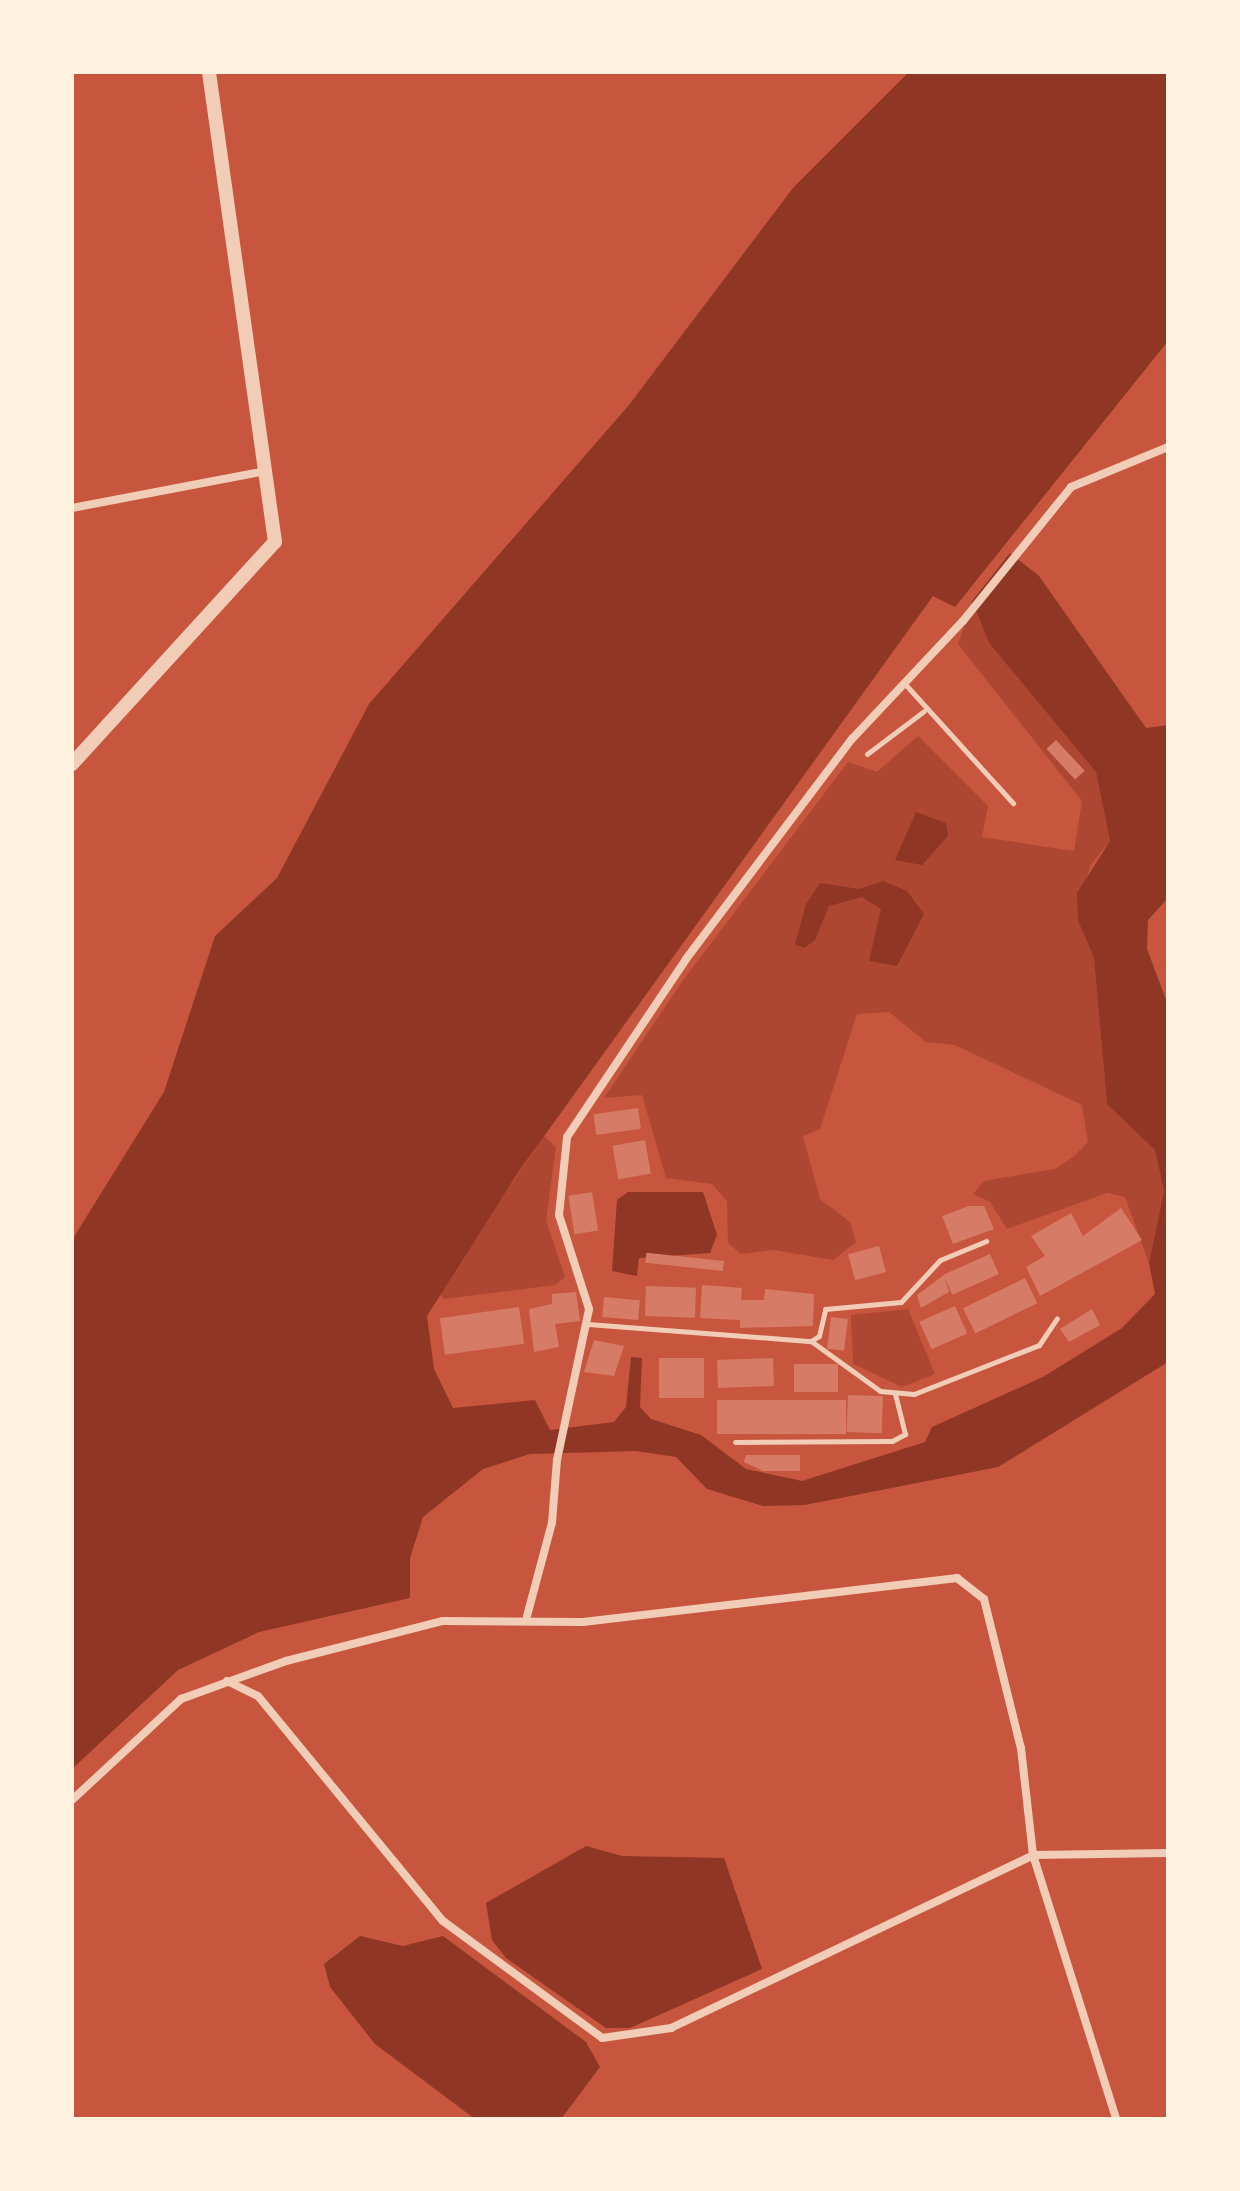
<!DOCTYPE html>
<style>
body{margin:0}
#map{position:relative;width:1240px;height:2191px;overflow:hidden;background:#c8553d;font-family:"Fira Sans Condensed",sans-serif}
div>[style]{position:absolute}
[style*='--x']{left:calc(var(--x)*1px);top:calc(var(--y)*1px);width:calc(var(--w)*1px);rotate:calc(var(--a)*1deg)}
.green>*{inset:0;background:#ae4732}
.water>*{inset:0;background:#8f3625}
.building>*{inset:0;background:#d67c66;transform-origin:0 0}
.service>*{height:5px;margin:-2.5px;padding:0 2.5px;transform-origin:2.5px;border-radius:2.5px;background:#f1ccb7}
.minor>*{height:8px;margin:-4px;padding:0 4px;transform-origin:4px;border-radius:4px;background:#f1ccb7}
.tertiary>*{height:14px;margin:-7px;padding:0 7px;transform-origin:7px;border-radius:7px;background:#f1ccb7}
span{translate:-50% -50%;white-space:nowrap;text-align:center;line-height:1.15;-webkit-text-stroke:6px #fff3e0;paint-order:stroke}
.frame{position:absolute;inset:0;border:74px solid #fff3e0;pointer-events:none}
</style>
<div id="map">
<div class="green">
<div style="clip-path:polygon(972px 601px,989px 643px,1096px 772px,1110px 841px,1090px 866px,1078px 921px,1094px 958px,1107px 1103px,1155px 1150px,1164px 1191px,1149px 1263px,1125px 1197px,1107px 1193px,1007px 1229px,990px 1202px,973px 1194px,984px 1181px,1055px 1169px,1073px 1157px,1088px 1142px,1082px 1105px,955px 1045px,926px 1042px,889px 1012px,857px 1014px,820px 1129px,803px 1136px,820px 1199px,850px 1222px,856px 1242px,833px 1260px,774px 1250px,741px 1254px,728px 1243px,727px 1201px,712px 1184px,666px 1178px,642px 1095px,604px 1098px,684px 979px,848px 762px,877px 772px,918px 736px,988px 806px,982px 837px,1074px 851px,1082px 801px,958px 644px)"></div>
<div style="clip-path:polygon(544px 1136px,556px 1147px,546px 1220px,565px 1277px,555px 1285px,444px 1299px,438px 1292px)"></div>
<div style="clip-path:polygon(908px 1309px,935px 1374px,902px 1387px,853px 1364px,851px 1315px)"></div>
</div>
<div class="water">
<div style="clip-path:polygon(909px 72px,1168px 72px,1168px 341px,955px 607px,933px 596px,519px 1171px,427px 1316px,434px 1369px,453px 1408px,535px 1400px,550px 1430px,614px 1422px,626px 1407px,631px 1357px,642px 1358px,640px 1407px,651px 1419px,701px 1435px,746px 1469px,802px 1481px,925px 1442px,932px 1427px,1043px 1377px,1122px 1328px,1155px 1294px,1149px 1263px,1164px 1191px,1155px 1150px,1107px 1104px,1094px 958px,1078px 921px,1077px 893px,1110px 841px,1096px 772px,989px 643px,972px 601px,1010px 553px,1039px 576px,1146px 728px,1168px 725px,1168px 898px,1148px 920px,1147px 949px,1168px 1005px,1168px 1362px,998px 1467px,805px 1505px,763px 1506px,707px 1489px,676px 1457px,636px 1451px,530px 1454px,483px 1469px,423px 1517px,410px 1558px,410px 1598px,259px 1632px,178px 1670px,72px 1769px,72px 1240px,164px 1092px,215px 936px,277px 878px,369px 704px,629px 405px,793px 188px)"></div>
<div style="clip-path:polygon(916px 812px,946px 823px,948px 836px,922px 865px,895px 860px)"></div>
<div style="clip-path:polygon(883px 881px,907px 891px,924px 914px,897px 966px,869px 961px,881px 909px,862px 897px,829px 906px,815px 940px,804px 948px,795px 944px,806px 904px,820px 883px,859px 889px)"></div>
<div style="clip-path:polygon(628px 1192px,703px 1192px,717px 1235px,710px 1253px,639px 1258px,637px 1276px,612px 1271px,617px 1200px)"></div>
<div style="clip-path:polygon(586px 1846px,622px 1856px,724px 1858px,762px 1969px,630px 2028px,606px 2028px,506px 1958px,492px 1940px,486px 1903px)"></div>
<div style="clip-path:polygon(360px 1936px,403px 1946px,443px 1936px,586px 2042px,600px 2067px,561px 2119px,475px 2119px,375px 2044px,330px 1987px,324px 1964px)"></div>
</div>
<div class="building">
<div style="left:1056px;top:740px;width:42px;height:13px;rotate:47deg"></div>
<div style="left:638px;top:1108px;width:21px;height:45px;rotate:82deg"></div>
<div style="left:645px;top:1140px;width:34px;height:33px;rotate:80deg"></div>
<div style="left:592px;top:1192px;width:39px;height:24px;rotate:81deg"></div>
<div style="clip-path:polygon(969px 1206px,984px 1206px,994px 1229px,953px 1244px,942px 1216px)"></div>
<div style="clip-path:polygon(1121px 1208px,1142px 1240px,1040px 1296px,1026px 1267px,1045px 1256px,1031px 1236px,1071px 1213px,1083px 1236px)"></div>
<div style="left:879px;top:1246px;width:27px;height:32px;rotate:75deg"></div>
<div style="left:990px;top:1254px;width:22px;height:51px;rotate:66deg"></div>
<div style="left:724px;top:1261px;width:10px;height:78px;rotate:96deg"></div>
<div style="clip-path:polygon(944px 1275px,949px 1292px,921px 1308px,917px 1295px)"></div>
<div style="left:1025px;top:1278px;width:28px;height:69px;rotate:64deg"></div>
<div style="clip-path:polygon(702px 1285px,742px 1288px,741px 1300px,764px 1300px,765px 1289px,814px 1294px,813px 1326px,740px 1328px,740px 1320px,700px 1318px)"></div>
<div style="left:646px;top:1286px;width:50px;height:30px;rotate:2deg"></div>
<div style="clip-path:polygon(576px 1292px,580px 1321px,555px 1324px,559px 1347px,534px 1352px,529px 1309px,552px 1304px,552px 1294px)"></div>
<div style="left:604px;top:1297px;width:36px;height:20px;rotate:5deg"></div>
<div style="left:955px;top:1306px;width:30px;height:39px;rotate:66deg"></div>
<div style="left:519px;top:1307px;width:37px;height:80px;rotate:82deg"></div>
<div style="clip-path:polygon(1092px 1309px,1100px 1325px,1069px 1342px,1060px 1329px)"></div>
<div style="left:831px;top:1317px;width:17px;height:32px;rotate:7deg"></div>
<div style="clip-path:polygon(594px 1340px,624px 1346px,614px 1376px,584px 1372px)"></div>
<div style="left:659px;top:1358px;width:45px;height:40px"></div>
<div style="left:773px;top:1358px;width:28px;height:56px;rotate:88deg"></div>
<div style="left:794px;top:1364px;width:44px;height:28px"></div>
<div style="left:848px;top:1395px;width:35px;height:37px;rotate:2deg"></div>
<div style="left:717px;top:1400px;width:129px;height:34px"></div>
<div style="clip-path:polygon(746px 1455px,800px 1455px,800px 1471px,763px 1471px,744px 1462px)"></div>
</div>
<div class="service">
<div style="--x:905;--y:684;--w:161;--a:47.8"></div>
<div style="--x:867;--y:754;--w:71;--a:-37"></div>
<div style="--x:588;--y:1324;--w:224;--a:4.4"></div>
<div style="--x:811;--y:1341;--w:9;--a:-32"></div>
<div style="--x:819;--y:1336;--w:28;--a:-77"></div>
<div style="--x:825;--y:1309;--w:76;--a:-5.3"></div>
<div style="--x:901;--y:1302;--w:57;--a:-47.1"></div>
<div style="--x:940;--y:1260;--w:50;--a:-22.4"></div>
<div style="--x:811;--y:1341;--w:85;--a:35.9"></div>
<div style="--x:880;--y:1391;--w:34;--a:5"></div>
<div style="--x:914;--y:1394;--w:134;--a:-21.4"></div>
<div style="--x:1039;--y:1345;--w:32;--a:-56"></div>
<div style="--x:735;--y:1442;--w:157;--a:-0.4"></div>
<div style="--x:892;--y:1441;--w:15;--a:-28"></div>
<div style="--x:905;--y:1434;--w:41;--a:-104"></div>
</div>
<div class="minor">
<div style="--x:72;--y:508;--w:197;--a:-10.8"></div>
<div style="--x:527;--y:1616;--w:96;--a:-75"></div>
<div style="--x:552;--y:1523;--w:63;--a:-85.5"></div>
<div style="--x:557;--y:1460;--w:154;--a:-78"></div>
<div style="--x:589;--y:1309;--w:99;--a:-107.7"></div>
<div style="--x:559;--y:1215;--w:78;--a:-84.1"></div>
<div style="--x:567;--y:1137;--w:214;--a:-56.2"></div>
<div style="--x:686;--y:959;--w:276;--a:-53"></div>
<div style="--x:852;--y:739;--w:162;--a:-46.8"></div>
<div style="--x:963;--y:621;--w:172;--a:-51.1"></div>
<div style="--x:1071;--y:487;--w:105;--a:-22.4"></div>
<div style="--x:227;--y:1681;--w:34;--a:26"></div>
<div style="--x:258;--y:1696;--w:291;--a:50.6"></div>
<div style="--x:443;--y:1921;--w:197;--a:36.3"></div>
<div style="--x:602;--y:2038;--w:70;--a:-8.2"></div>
<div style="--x:671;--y:2028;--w:401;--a:-25.5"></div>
<div style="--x:1033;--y:1855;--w:135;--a:-0.8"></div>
<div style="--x:72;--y:1800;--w:149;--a:-42.8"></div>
<div style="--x:181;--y:1699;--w:112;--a:-19.9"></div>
<div style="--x:286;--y:1661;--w:162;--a:-14.3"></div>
<div style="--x:443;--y:1621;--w:140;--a:0.4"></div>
<div style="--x:583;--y:1622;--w:377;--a:-6.7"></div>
<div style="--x:957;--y:1578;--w:34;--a:38"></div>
<div style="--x:984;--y:1599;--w:154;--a:76.1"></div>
<div style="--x:1021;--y:1748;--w:108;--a:83.6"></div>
<div style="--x:1033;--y:1855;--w:277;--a:72.5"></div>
</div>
<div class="tertiary">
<div style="--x:72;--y:764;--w:301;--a:-47.6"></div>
<div style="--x:275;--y:542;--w:475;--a:-98"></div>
</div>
<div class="frame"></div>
</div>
